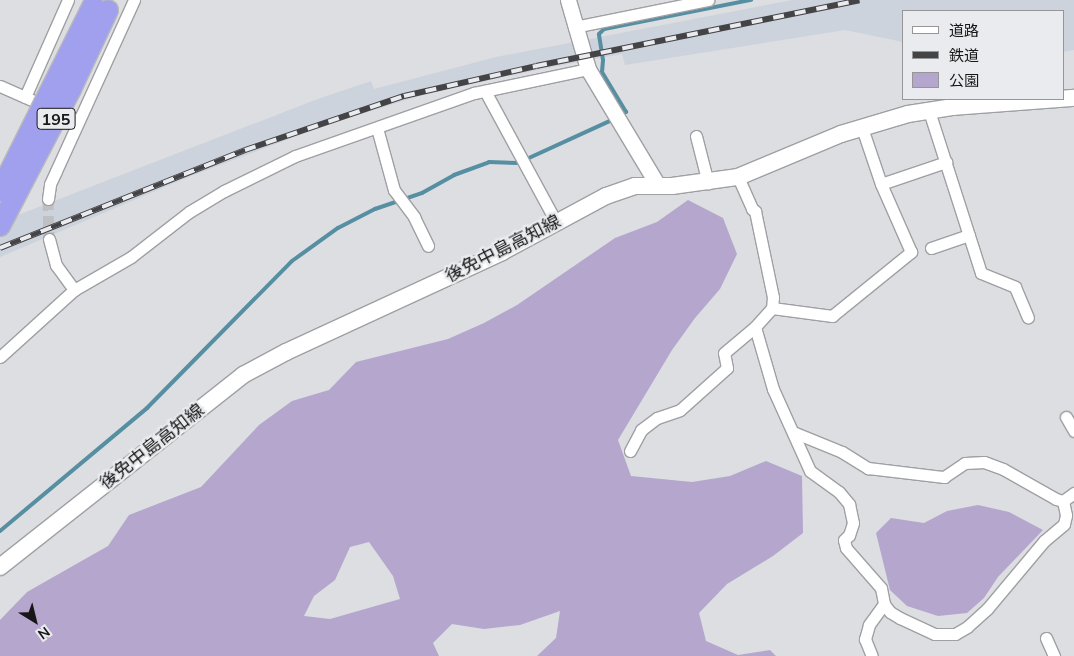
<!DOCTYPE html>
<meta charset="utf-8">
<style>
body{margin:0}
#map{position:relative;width:1074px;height:656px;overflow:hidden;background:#dcdee1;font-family:Mulish,"Noto Sans JP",sans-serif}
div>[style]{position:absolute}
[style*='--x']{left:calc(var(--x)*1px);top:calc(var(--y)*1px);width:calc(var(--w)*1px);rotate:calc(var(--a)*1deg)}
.built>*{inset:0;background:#cdd3dc}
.green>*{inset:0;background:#b5a6ce}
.stream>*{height:4px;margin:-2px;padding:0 2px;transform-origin:2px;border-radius:2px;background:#568ea2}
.minor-tunnel>*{height:11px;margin-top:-5.5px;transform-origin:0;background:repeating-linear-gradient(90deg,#bec0c3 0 11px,transparent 0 16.5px)}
.roads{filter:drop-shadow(1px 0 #9fa0a3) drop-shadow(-1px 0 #9fa0a3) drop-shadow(0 1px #9fa0a3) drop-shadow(0 -1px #9fa0a3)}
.minor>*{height:11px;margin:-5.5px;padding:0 5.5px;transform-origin:5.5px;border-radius:5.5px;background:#fff}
.tertiary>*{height:15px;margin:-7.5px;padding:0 7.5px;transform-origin:7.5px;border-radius:7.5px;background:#fff}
.secondary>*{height:16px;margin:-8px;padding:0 8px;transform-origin:8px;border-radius:8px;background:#fff}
.rail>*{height:5.5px;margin-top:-2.75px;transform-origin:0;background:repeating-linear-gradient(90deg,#eaebee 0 11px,#444446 0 22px);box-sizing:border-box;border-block:1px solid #444446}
.bridges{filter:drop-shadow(1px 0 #b9b9ba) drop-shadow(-1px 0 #b9b9ba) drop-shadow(0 1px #b9b9ba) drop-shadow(0 -1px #b9b9ba)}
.trunk-bridge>*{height:20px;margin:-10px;padding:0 10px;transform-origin:10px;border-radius:10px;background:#a0a0ef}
span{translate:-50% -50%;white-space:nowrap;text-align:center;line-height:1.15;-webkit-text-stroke:4.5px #eaebee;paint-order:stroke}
.shield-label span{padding:1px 4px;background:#eaebee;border:1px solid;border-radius:4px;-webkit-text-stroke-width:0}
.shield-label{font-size:16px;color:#171718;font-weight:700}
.street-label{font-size:18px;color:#171718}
.legend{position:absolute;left:902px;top:10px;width:162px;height:90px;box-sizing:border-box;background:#eaebee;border:1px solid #969698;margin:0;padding:6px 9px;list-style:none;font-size:15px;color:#171718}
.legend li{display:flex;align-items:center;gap:10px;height:25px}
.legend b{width:25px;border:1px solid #969698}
.north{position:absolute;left:10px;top:596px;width:50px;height:50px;-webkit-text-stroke:4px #eaebee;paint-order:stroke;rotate:144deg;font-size:14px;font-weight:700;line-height:20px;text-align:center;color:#171718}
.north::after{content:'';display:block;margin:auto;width:18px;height:22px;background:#171718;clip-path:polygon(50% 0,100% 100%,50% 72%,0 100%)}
</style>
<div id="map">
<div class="built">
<div style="clip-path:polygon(792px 0,1074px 0,1074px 50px,1063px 52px,1063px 11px,903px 11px,903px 42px,845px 30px,625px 65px,622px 54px,562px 65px,438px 90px,323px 126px,186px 178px,0 257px,0 222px,315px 100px,371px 81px,374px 89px,496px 57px)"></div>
</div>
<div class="green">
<div style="clip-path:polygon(evenodd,688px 200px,723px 218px,737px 254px,720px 289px,695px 318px,672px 350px,618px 440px,631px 476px,692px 482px,730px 476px,766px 461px,802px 476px,803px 533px,773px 556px,727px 584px,699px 613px,706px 641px,738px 655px,770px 650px,776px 656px,537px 656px,556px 638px,560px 611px,520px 625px,484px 629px,452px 624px,433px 643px,439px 656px,0 656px,0 620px,27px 592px,108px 546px,129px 515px,201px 487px,259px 425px,292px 401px,329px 390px,356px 362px,448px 339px,484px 323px,517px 305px,615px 238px,657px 222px,688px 200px,369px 542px,393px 576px,400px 599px,330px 619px,304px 616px,314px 596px,335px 580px,350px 547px,369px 542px)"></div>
<div style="clip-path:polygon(978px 505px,1009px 512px,1043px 530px,998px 577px,984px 598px,967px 613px,938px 616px,907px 606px,890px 590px,876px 533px,891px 518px,924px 523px,947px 511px)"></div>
</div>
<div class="stream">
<div style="--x:620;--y:115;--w:7;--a:-27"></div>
<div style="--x:626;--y:112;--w:47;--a:-121"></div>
<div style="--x:602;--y:72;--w:12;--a:-85"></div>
<div style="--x:603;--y:60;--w:26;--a:-99"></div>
<div style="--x:599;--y:34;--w:7;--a:-45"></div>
<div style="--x:604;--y:29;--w:150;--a:-11.2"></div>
<div style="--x:0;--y:531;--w:192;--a:-39.9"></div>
<div style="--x:147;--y:408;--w:206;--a:-45.4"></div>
<div style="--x:292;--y:261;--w:57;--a:-35.7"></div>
<div style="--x:338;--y:228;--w:42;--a:-27.2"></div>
<div style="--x:375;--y:209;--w:50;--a:-18.8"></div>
<div style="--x:422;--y:193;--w:37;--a:-29"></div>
<div style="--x:454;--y:175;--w:37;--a:-20"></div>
<div style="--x:489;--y:162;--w:29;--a:2"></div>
<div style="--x:518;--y:163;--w:106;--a:-24.6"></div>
</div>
<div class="minor-tunnel">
<div style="--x:48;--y:199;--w:40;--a:88.6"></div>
</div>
<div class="roads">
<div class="minor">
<div style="--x:574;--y:27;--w:137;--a:-11.4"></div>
<div style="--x:0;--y:86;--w:86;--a:23.9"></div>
<div style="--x:485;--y:91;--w:149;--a:61.5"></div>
<div style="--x:25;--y:97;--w:106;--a:-66.1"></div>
<div style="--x:929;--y:111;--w:170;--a:72.2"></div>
<div style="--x:981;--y:273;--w:37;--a:22"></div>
<div style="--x:1015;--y:287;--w:33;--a:67"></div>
<div style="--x:377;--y:128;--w:64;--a:74.7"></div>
<div style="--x:394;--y:190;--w:34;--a:53"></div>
<div style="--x:414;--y:217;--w:32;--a:64"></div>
<div style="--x:696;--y:136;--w:49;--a:75.7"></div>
<div style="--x:738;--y:177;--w:35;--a:66"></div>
<div style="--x:752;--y:209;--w:4;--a:34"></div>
<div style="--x:755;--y:211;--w:88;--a:78.2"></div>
<div style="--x:773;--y:297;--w:11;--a:95"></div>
<div style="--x:772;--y:308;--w:25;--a:132"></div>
<div style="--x:755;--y:327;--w:65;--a:73.8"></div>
<div style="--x:773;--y:389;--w:90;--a:65.7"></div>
<div style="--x:810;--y:471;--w:36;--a:36"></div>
<div style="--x:839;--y:492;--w:16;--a:50"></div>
<div style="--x:849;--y:504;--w:19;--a:78"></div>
<div style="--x:853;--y:523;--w:13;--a:108"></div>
<div style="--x:849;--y:535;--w:7;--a:135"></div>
<div style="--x:844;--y:540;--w:8;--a:76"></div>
<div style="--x:846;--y:548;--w:53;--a:48.8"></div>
<div style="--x:881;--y:588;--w:16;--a:79"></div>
<div style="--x:884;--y:604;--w:26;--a:126"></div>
<div style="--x:869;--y:625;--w:15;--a:106"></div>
<div style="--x:865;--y:639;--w:18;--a:68"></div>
<div style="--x:881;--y:184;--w:69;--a:-18.7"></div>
<div style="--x:48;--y:199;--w:15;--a:-82"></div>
<div style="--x:50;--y:184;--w:14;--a:-65"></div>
<div style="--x:56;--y:171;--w:188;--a:-65.5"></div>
<div style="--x:49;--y:239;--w:27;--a:75"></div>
<div style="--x:56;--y:265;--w:31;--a:54"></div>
<div style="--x:931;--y:248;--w:40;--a:-18.9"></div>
<div style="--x:772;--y:308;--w:61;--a:7.6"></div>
<div style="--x:832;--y:316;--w:102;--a:-39"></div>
<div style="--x:911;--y:252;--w:74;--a:-113.8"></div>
<div style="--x:881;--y:184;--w:59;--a:-108.7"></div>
<div style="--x:0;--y:357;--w:100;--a:-42.2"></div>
<div style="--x:74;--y:290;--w:66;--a:-30.1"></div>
<div style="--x:131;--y:257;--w:73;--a:-37.8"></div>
<div style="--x:189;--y:212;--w:41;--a:-31"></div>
<div style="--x:224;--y:191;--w:79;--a:-26.2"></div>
<div style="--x:295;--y:156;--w:190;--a:-19.4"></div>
<div style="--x:474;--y:93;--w:116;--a:-11.9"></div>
<div style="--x:1066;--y:417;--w:16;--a:60"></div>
<div style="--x:793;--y:432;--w:53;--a:22.2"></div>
<div style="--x:842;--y:452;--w:31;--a:32"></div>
<div style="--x:868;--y:468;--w:77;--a:6.8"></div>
<div style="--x:944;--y:477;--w:25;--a:-34"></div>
<div style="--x:965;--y:463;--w:19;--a:-3"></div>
<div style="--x:984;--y:462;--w:20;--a:20"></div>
<div style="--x:1003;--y:469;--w:61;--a:29.5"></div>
<div style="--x:1056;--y:499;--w:7;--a:16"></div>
<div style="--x:1063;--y:501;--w:14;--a:-36"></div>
<div style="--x:630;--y:451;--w:24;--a:-62"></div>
<div style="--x:641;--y:430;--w:20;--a:-37"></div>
<div style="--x:657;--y:418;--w:24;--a:-19"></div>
<div style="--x:680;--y:410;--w:63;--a:-41.8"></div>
<div style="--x:727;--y:368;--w:15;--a:-101"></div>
<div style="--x:724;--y:353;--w:40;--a:-40"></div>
<div style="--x:884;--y:604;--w:10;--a:53"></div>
<div style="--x:890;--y:612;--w:12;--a:31"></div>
<div style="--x:900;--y:618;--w:38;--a:25"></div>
<div style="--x:935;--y:634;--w:20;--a:0"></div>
<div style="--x:955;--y:634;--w:14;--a:-30"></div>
<div style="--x:967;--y:627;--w:27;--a:-42"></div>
<div style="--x:987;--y:609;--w:89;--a:-50"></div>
<div style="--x:1044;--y:541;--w:26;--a:-40"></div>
<div style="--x:1064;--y:524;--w:9;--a:-77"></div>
<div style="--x:1066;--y:515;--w:14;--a:-102"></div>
<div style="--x:1046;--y:638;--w:20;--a:66"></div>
</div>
<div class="tertiary">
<div style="--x:568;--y:0;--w:72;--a:73.8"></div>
<div style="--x:588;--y:69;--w:134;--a:59"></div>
</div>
<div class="secondary">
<div style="--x:0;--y:567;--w:310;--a:-38.3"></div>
<div style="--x:243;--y:375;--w:49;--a:-28.1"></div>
<div style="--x:286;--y:352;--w:238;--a:-24.8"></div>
<div style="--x:502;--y:252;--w:118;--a:-28.3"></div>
<div style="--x:606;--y:196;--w:31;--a:-19"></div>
<div style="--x:635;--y:186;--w:37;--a:0"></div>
<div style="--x:672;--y:186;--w:67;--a:-7.8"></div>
<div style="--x:738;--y:177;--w:112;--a:-22.7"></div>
<div style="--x:841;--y:134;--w:70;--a:-16.6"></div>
<div style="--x:908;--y:114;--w:46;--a:-8.8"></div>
<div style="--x:953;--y:107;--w:121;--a:-4.3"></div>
</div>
</div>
<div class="rail">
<div style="--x:0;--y:248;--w:264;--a:-21.8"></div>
<div style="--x:245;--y:150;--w:168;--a:-18.8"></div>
<div style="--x:404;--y:96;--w:135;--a:-12.8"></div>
<div style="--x:536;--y:66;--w:330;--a:-11.5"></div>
</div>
<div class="bridges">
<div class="trunk-bridge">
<div style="--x:0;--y:191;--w:208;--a:-63.4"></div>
<div style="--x:0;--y:226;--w:154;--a:-62.6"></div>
<div style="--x:71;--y:89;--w:87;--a:-64.9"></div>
</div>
</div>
<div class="shield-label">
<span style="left:56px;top:119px">195</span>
</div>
<div class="street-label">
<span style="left:503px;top:249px;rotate:-27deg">後免中島高知線</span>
<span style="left:152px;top:447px;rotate:-38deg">後免中島高知線</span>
</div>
<ul class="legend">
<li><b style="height:6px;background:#fff"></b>道路</li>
<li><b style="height:6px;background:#444446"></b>鉄道</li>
<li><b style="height:14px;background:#b5a6ce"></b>公園</li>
</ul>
<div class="north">N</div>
</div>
